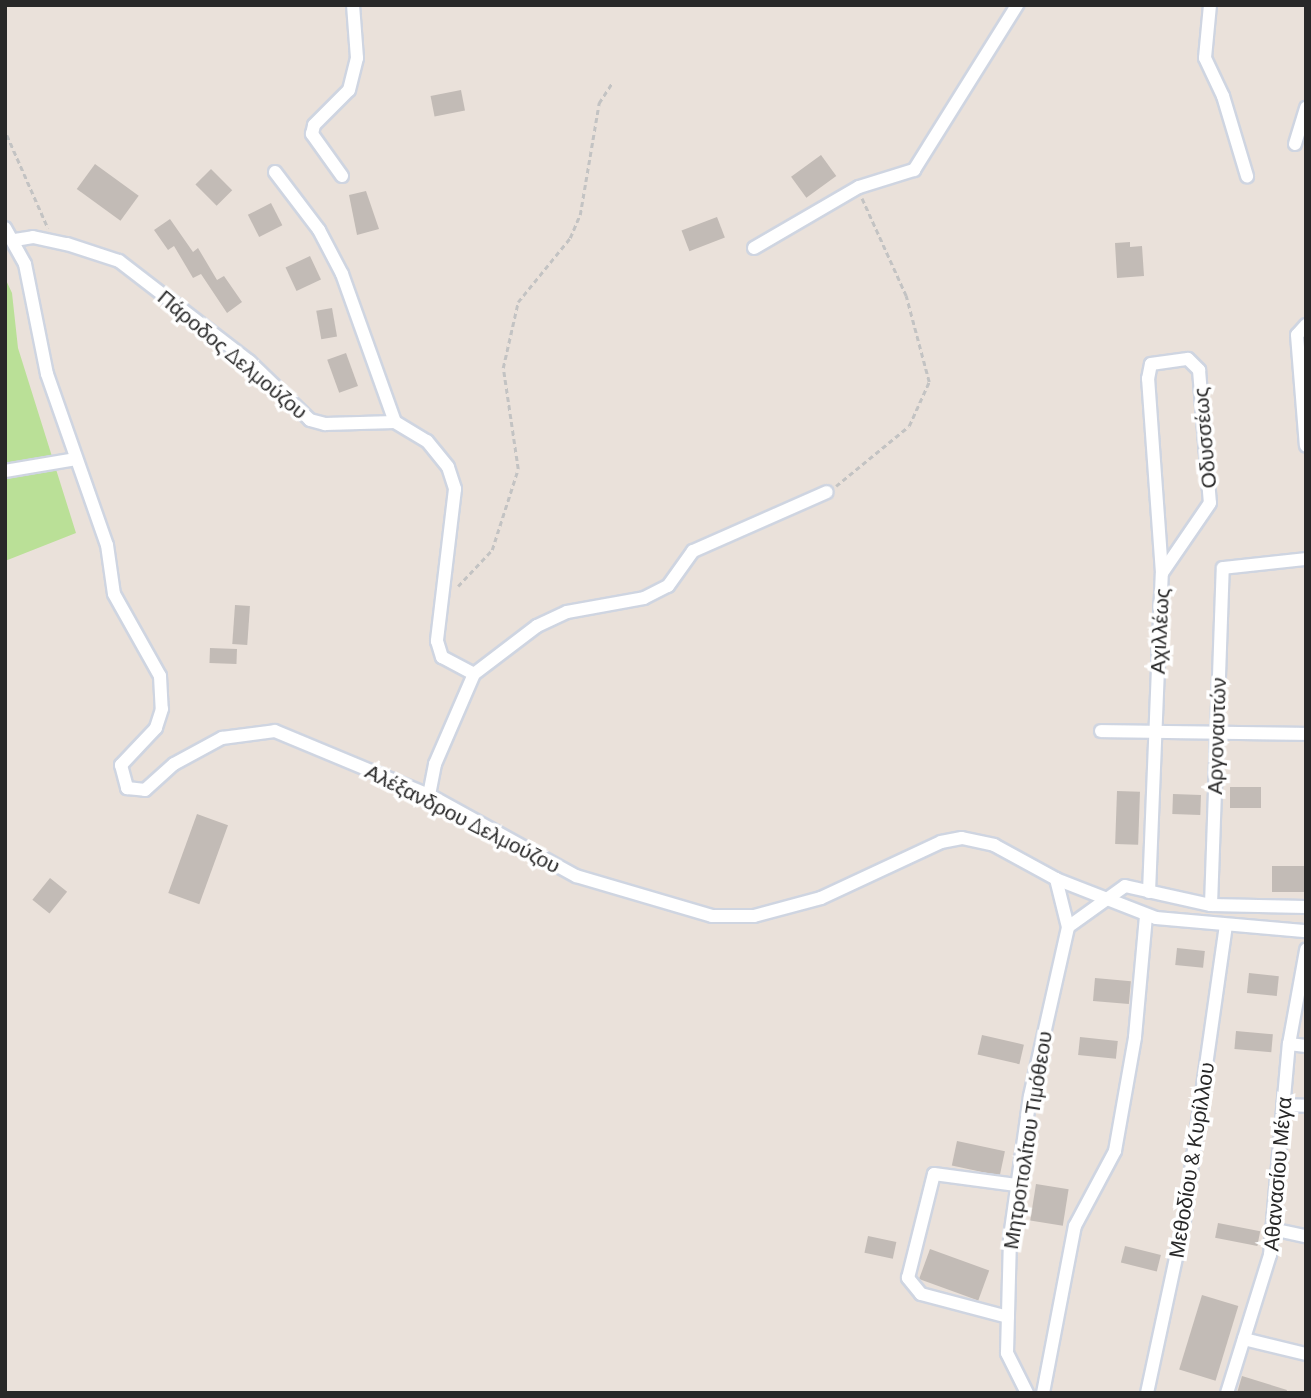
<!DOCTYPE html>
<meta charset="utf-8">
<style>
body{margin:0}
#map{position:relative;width:1311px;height:1398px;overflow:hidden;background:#eae1da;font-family:Barlow,sans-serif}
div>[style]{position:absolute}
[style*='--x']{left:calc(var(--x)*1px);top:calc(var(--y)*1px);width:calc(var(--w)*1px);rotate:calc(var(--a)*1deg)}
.green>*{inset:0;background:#bae097}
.building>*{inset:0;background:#c2bbb6;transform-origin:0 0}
.path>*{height:2.5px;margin-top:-1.25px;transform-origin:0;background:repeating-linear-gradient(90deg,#c3c3c3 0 5px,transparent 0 8.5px)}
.roads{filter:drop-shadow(2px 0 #cfd5e1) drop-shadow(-2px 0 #cfd5e1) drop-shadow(0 2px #cfd5e1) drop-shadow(0 -2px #cfd5e1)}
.street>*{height:12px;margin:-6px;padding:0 6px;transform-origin:6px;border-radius:6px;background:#fff}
span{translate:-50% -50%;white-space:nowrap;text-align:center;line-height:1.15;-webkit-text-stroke:7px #fff;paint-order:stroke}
.street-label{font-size:21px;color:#282828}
.frame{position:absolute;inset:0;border:7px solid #282828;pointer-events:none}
</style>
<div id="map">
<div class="green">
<div style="clip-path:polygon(5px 278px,12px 293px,18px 348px,76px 533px,5px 561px)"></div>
</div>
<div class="building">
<div style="left:461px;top:90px;width:21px;height:31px;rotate:79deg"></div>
<div style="left:821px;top:155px;width:26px;height:37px;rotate:54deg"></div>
<div style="left:95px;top:164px;width:54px;height:31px;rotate:36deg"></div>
<div style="left:211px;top:169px;width:30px;height:22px;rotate:45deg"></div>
<div style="clip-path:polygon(366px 191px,379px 229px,357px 235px,349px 195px)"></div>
<div style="left:271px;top:203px;width:25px;height:26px;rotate:63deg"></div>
<div style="left:717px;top:217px;width:22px;height:38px;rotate:69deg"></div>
<div style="clip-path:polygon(170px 219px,193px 252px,198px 248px,217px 280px,224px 276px,242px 302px,227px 313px,201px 274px,193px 278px,174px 246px,168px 250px,154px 230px)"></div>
<div style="clip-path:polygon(1130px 242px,1130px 247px,1142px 246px,1144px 276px,1117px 278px,1115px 243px)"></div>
<div style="left:310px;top:256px;width:26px;height:27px;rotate:65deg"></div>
<div style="left:332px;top:308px;width:29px;height:16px;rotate:80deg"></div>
<div style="left:346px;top:353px;width:35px;height:20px;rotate:70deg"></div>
<div style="left:235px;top:605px;width:15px;height:39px;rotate:4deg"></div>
<div style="left:210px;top:648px;width:27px;height:15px;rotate:2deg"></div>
<div style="left:1230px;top:787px;width:31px;height:21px"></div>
<div style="left:1117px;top:791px;width:23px;height:53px;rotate:2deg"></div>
<div style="left:1173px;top:794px;width:28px;height:20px;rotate:2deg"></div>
<div style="left:197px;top:814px;width:33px;height:84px;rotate:20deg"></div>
<div style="left:1305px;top:866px;width:26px;height:33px;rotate:90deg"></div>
<div style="left:50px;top:878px;width:22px;height:28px;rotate:39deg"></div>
<div style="left:1177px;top:948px;width:28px;height:17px;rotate:6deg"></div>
<div style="left:1249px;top:973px;width:30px;height:20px;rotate:6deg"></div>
<div style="left:1095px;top:978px;width:36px;height:23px;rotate:5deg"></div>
<div style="left:1236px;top:1031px;width:37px;height:18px;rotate:5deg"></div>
<div style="left:982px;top:1035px;width:43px;height:20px;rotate:13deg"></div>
<div style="left:1080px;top:1037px;width:38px;height:18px;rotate:6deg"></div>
<div style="left:957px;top:1141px;width:49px;height:25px;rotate:12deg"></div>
<div style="left:1036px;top:1184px;width:33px;height:37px;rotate:9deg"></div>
<div style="left:1218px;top:1223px;width:43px;height:15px;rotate:11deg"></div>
<div style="left:868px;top:1236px;width:29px;height:17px;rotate:12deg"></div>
<div style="left:1125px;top:1246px;width:37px;height:17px;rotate:14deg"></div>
<div style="left:930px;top:1249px;width:63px;height:32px;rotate:20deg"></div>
<div style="left:1202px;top:1295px;width:38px;height:78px;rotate:17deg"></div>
<div style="clip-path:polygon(1242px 1376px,1287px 1390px,1286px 1393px,1237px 1393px)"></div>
</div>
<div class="path">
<div style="--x:7;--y:135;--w:102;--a:66.2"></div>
<div style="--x:836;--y:486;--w:94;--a:-39.4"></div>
<div style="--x:909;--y:426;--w:48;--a:-65.6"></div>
<div style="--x:929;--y:382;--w:89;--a:-105"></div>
<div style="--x:906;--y:296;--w:107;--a:-114.4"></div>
<div style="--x:458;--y:586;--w:50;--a:-46.6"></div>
<div style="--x:492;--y:550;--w:85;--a:-72.2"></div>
<div style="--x:518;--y:469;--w:102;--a:-98.4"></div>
<div style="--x:503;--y:368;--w:68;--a:-77.2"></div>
<div style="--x:518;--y:302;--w:82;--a:-50.9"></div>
<div style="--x:570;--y:238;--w:25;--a:-67"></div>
<div style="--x:580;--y:215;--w:114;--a:-80.4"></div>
<div style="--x:599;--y:103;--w:24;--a:-57"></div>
</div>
<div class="roads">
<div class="street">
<div style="--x:1210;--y:5;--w:53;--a:95.4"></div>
<div style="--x:1205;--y:58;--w:42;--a:64.7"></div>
<div style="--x:1223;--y:96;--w:84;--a:73.3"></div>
<div style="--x:1295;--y:144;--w:38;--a:-73"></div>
<div style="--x:275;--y:172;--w:73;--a:52.8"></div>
<div style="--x:319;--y:230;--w:50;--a:62.4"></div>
<div style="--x:342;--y:274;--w:157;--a:70.3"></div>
<div style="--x:342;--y:176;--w:52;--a:-125.5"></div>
<div style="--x:312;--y:134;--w:9;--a:-77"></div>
<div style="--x:314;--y:125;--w:49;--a:-45"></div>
<div style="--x:349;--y:90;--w:33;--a:-76"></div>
<div style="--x:357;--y:58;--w:53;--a:-94.3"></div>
<div style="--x:5;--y:228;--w:41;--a:60.9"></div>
<div style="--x:25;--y:264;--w:112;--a:78.7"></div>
<div style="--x:47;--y:374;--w:181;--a:70.7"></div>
<div style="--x:107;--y:545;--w:49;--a:81.9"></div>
<div style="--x:114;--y:594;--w:94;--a:60.7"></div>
<div style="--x:160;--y:676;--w:33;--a:87"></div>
<div style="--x:162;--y:709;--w:20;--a:108"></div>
<div style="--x:156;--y:728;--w:51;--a:133.4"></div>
<div style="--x:121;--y:765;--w:24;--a:75"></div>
<div style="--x:127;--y:788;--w:18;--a:6"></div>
<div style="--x:145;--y:790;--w:39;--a:-42"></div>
<div style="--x:174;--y:764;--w:55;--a:-28.4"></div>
<div style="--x:222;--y:738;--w:53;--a:-7.5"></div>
<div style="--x:275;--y:731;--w:167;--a:22.6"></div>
<div style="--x:429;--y:795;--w:168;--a:28.9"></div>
<div style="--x:576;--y:876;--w:142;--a:16.4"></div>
<div style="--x:712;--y:916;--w:42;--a:0"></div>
<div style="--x:754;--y:916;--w:69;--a:-15"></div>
<div style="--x:821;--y:898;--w:132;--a:-25"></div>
<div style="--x:941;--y:842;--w:21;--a:-11"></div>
<div style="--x:962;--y:838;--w:33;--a:12"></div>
<div style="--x:994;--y:845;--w:71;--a:28.7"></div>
<div style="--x:1056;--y:879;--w:107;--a:21.3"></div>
<div style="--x:1156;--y:918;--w:151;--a:5"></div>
<div style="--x:15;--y:240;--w:18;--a:-9"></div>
<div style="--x:33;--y:237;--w:35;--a:12"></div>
<div style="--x:67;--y:244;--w:55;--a:18.1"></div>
<div style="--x:119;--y:261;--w:164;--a:37.6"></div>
<div style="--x:249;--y:361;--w:85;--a:44"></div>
<div style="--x:310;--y:420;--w:16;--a:15"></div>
<div style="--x:325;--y:424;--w:70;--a:-1.6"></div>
<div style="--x:395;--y:422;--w:37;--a:31"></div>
<div style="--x:427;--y:441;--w:33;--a:51"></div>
<div style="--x:448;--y:467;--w:23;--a:72"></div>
<div style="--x:455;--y:489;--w:153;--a:96.8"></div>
<div style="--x:437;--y:641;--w:17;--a:73"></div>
<div style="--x:442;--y:657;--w:36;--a:28"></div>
<div style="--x:754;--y:248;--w:121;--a:-30.2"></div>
<div style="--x:859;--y:187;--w:58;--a:-17.2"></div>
<div style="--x:914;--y:170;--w:195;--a:-58"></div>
<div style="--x:1306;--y:325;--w:13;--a:132"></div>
<div style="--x:1297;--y:335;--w:111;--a:85.4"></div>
<div style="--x:5;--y:471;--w:72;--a:-9.6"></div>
<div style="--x:1101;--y:731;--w:205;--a:0.8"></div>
<div style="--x:429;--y:795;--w:32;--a:-79"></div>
<div style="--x:435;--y:764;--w:98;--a:-66.6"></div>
<div style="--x:474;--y:674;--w:79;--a:-37.3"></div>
<div style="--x:537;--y:626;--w:33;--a:-25"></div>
<div style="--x:567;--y:612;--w:78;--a:-10.3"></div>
<div style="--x:644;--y:598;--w:27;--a:-27"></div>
<div style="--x:668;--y:586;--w:43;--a:-54.5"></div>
<div style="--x:693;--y:551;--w:146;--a:-23.8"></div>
<div style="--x:1056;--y:879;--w:49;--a:76"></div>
<div style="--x:1068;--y:927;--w:70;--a:-35.7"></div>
<div style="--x:1125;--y:886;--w:88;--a:12.5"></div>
<div style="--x:1211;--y:905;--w:95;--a:1.2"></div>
<div style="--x:1149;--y:892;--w:319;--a:-87.7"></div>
<div style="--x:1162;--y:573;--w:195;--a:-94.1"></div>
<div style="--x:1148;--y:379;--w:15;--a:-79"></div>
<div style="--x:1151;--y:364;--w:37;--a:-8"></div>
<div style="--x:1188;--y:359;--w:16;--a:45"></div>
<div style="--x:1199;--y:370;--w:133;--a:85.3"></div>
<div style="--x:1210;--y:503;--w:85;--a:124.4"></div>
<div style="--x:1211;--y:905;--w:337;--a:-88"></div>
<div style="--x:1223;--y:568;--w:83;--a:-6.2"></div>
<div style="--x:1289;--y:1044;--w:17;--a:7"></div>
<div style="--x:1283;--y:1105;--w:23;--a:2"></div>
<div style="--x:1272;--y:1229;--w:35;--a:12"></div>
<div style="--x:1008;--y:1317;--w:90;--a:-165.2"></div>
<div style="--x:921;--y:1294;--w:21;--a:-129"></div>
<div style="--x:908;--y:1278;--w:107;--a:-76"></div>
<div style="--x:934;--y:1174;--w:83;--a:7.6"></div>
<div style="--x:1244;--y:1339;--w:64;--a:13.6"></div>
<div style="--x:1027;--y:1393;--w:45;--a:-116.6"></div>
<div style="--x:1007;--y:1353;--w:116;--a:-88.5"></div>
<div style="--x:1010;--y:1237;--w:142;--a:-81.9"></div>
<div style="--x:1030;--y:1096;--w:173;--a:-77.3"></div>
<div style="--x:1043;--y:1393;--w:170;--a:-79.2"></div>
<div style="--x:1075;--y:1226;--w:85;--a:-61.9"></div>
<div style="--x:1115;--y:1151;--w:116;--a:-80"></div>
<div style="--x:1135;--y:1037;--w:122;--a:-84.8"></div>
<div style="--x:1147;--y:1393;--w:177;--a:-77.9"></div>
<div style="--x:1184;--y:1220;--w:298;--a:-81.9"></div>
<div style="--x:1227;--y:1393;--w:145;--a:-72.7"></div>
<div style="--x:1270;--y:1255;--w:212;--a:-84.9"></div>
<div style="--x:1289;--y:1044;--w:96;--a:-79.7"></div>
</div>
</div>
<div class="street-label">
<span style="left:233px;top:354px;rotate:40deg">Πάροδος Δελμούζου</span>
<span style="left:1204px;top:438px;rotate:-95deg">Οδυσσέως</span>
<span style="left:1159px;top:631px;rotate:-87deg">Αχιλλέως</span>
<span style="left:1216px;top:736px;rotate:-88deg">Αργοναυτών</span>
<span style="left:463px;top:818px;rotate:27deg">Αλέξανδρου Δελμούζου</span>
<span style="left:1027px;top:1140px;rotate:-81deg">Μητροπολίτου Τιμόθεου</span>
<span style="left:1191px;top:1160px;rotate:-81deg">Μεθοδίου &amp; Κυρίλλου</span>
<span style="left:1277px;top:1174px;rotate:-85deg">Αθανασίου Μέγα</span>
</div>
<div class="frame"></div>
</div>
